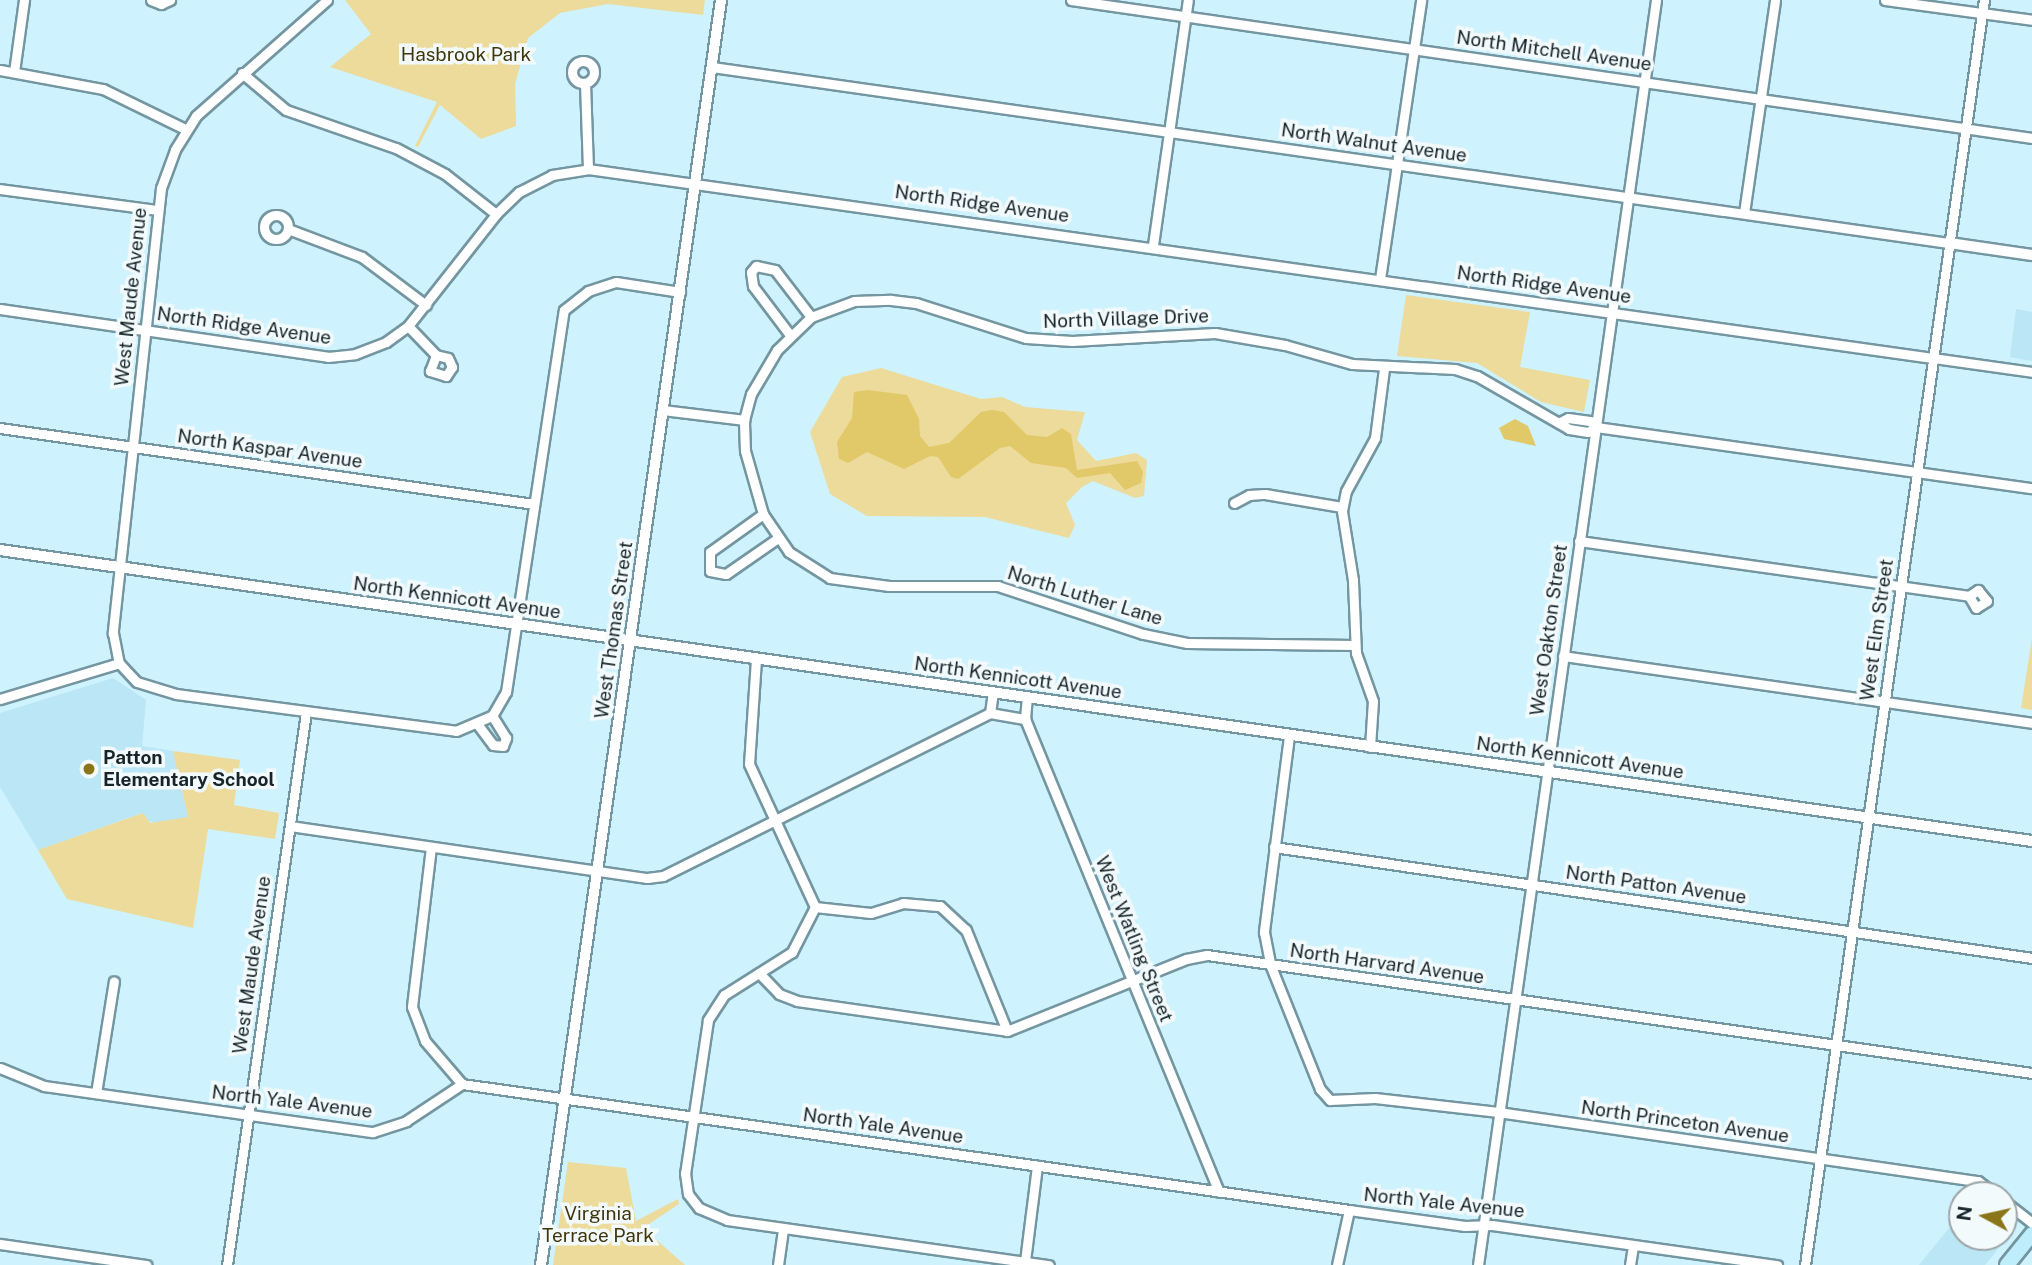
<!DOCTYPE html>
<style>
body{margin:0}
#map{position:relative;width:2032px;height:1265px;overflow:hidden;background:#cef2fe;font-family:"Public Sans",sans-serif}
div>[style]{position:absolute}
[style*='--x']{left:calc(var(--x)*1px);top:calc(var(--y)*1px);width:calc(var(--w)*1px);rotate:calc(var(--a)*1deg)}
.built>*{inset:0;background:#bae6f5}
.green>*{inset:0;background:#ecdb9b}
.water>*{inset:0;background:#e1c969}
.roads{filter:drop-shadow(2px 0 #7496a1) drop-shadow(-2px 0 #7496a1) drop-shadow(0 2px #7496a1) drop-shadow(0 -2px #7496a1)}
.minor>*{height:9px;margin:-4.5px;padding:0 4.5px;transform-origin:4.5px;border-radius:4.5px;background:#fff}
.minor>.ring{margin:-4.5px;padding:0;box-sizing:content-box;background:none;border:9px solid #fff;border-radius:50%}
.tertiary>*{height:10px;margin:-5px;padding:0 5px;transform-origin:5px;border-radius:5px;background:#fff}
.primary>*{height:14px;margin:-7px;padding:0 7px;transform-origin:7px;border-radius:7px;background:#beeefb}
.dots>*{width:19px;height:19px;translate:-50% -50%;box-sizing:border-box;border:4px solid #f3fafc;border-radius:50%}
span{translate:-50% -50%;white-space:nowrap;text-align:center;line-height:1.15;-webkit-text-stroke:7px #f3fafc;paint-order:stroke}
.street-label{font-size:19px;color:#172529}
.park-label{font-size:19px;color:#41370c}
.poi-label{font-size:19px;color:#172529;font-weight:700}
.left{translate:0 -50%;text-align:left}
.north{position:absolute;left:1948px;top:1181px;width:70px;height:70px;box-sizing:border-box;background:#f3fafc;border:2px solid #9ba5a8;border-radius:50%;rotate:278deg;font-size:19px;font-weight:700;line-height:28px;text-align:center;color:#172529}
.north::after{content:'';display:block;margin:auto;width:24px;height:32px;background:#8a7519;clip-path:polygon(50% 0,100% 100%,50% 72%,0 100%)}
</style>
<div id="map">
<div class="built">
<div style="clip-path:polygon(2016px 309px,2032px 312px,2032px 361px,2010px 357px)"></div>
<div style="clip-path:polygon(113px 678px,146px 700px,142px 746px,173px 751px,188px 817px,159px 824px,145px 820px,142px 813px,38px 850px,0 787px,0 713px)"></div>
<div style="clip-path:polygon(1958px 1217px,1962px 1237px,1983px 1237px,1998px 1249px,1985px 1265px,1919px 1265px)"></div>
</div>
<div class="green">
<div style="clip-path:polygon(345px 0,705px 0,703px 15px,608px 4px,560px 13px,528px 38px,515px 84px,516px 126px,481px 139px,440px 105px,418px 147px,415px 146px,437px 102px,330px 67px,371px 34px)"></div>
<div style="clip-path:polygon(1406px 295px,1530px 312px,1520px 367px,1590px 380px,1584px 412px,1541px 402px,1477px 363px,1397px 356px)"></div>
<div style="clip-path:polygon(881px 368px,981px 399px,1002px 397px,1025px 407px,1085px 412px,1077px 440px,1096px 461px,1136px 453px,1147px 460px,1144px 496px,1135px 498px,1093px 481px,1082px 487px,1066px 503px,1075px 525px,1069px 538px,985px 517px,867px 516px,830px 494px,810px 432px,842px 377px)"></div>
<div style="clip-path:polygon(2032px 638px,2032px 710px,2021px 708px)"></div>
<div style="clip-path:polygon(173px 751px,240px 760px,234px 805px,279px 813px,275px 839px,208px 829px,193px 928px,67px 899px,38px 850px,143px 813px,150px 823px,188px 817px)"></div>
<div style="clip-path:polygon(568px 1162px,626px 1168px,636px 1221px,678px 1199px,679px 1204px,643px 1228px,685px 1265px,553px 1265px)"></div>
</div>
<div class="water">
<div style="clip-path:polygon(868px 390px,907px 395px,919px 419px,920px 436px,929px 447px,949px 443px,981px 412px,992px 410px,1004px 412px,1027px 435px,1047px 437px,1062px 428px,1071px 434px,1077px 470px,1137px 461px,1143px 472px,1141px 483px,1125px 490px,1110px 473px,1077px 478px,1066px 468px,1031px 463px,1010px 446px,1000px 448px,958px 479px,951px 477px,938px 457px,930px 456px,904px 469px,867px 452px,848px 463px,839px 459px,837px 442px,852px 418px,854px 392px)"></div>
<div style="clip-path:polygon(1515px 419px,1528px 426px,1536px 446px,1504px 439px,1499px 428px)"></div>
</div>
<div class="roads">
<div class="minor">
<div style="--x:151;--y:0;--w:11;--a:22"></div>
<div style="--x:161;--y:4;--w:10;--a:-24"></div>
<div style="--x:327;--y:0;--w:175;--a:138.5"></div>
<div style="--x:196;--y:116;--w:40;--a:122"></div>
<div style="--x:175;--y:150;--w:40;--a:110.2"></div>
<div style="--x:161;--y:188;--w:448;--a:96.2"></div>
<div style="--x:113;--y:633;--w:31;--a:79"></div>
<div style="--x:119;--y:663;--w:26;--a:47"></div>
<div style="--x:137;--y:682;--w:41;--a:17.1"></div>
<div style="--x:176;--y:694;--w:282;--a:7.5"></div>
<div style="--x:456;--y:731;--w:39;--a:-23"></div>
<div style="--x:492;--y:716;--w:28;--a:-60"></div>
<div style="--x:506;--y:692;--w:386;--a:-81.4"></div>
<div style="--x:564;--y:310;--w:31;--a:-38"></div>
<div style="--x:588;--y:291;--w:29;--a:-18"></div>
<div style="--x:616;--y:282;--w:65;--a:8.9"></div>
<div style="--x:1071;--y:0;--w:971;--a:8.17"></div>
<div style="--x:1885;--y:0;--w:148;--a:7.7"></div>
<div class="ring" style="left:572px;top:61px;width:13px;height:13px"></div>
<div style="--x:712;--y:67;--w:1249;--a:8.1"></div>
<div style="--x:0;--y:70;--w:105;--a:10.5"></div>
<div style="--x:103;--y:89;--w:91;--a:26"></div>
<div style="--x:14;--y:72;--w:73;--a:-82.1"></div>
<div style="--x:242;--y:73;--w:57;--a:40.1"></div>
<div style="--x:286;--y:110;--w:116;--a:19.1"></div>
<div style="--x:396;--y:148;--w:55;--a:28"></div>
<div style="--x:445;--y:174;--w:65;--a:38.1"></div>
<div style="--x:585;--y:83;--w:86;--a:88"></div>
<div style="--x:0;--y:189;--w:159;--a:7.6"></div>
<div style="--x:1744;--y:213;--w:215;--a:-81.7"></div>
<div class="ring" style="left:264px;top:215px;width:15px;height:15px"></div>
<div style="--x:288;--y:229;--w:79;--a:20.7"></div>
<div style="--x:362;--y:257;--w:80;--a:36.9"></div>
<div style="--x:1153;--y:245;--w:247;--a:-81.9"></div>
<div style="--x:1380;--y:279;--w:282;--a:-81.6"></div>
<div style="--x:0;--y:309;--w:331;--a:8.3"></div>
<div style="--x:328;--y:357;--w:27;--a:-6"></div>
<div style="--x:355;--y:354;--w:33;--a:-21"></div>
<div style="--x:386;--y:342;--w:27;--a:-36"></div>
<div style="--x:408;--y:326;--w:142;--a:-51.8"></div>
<div style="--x:496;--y:214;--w:32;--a:-44"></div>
<div style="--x:519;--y:192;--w:37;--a:-27"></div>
<div style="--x:552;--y:175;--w:36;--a:-9"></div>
<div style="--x:588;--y:169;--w:1458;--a:8"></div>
<div style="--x:408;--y:326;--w:40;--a:46"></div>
<div style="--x:436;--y:355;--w:12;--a:14"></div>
<div style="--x:448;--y:358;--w:10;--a:66"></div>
<div style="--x:452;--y:367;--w:11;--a:124"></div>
<div style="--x:446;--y:376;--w:17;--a:-163"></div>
<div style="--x:430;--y:371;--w:17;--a:-69"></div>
<div style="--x:790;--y:335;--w:61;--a:-127.1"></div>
<div style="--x:753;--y:286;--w:14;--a:-98"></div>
<div style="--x:751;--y:272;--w:8;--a:-50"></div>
<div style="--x:756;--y:266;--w:19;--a:12"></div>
<div style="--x:775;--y:270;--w:59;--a:52.5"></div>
<div style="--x:663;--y:410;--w:82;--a:7"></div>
<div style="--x:1560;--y:422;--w:9;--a:-27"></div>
<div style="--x:1568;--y:418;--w:22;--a:8"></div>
<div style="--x:1590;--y:421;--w:8;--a:45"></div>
<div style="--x:1596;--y:427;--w:440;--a:8"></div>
<div style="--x:0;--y:428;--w:539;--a:8.1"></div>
<div style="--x:1234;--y:503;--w:17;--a:-28"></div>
<div style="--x:1249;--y:495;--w:16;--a:-4"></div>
<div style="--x:1265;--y:494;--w:78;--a:9.6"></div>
<div style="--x:763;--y:514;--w:65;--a:144.4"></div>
<div style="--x:710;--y:552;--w:19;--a:90"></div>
<div style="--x:710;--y:571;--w:16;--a:11"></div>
<div style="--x:726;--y:574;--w:63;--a:-34.7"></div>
<div style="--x:1579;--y:541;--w:394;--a:8"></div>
<div style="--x:1969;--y:596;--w:11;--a:-34"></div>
<div style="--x:1978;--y:590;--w:14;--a:51"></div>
<div style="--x:1987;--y:601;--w:13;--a:148"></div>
<div style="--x:1976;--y:608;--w:14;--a:-120"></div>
<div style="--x:1355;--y:645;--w:168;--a:-179.3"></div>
<div style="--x:1187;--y:643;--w:45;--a:-168.4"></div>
<div style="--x:1143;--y:634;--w:153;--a:-161.7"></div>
<div style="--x:998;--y:586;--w:109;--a:180"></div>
<div style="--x:889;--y:586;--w:60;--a:-172.3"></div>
<div style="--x:830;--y:578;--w:49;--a:-147.6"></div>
<div style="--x:789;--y:552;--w:46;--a:-124.4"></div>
<div style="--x:763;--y:514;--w:66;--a:-105.9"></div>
<div style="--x:745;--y:451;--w:31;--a:-92"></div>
<div style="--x:744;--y:420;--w:27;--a:-75"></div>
<div style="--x:751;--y:394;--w:51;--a:-59.4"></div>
<div style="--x:777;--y:350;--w:47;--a:-44.1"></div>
<div style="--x:811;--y:317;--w:46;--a:-20.4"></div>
<div style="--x:854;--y:301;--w:37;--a:-2"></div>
<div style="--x:891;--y:300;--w:25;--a:7"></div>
<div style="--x:916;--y:303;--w:115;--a:17.7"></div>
<div style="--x:1026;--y:338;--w:46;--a:3.7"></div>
<div style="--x:1072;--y:341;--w:143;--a:-3.2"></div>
<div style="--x:1215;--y:333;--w:71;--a:9.7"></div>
<div style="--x:1285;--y:345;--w:70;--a:15.8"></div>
<div style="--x:1352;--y:364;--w:103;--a:2.8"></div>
<div style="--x:1455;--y:369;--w:23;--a:18"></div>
<div style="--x:1477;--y:376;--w:106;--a:29.9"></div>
<div style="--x:1569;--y:429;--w:19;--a:9"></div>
<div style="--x:1588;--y:432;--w:9;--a:-32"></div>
<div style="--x:1563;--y:656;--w:474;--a:8.1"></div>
<div style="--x:756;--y:659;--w:105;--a:93.8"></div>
<div style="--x:749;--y:764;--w:157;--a:65.2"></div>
<div style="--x:815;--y:907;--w:51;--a:117.1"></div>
<div style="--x:792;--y:952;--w:80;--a:147.7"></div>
<div style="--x:724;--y:995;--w:30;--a:123"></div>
<div style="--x:708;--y:1020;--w:155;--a:98.5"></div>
<div style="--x:685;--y:1173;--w:21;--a:82"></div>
<div style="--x:688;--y:1194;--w:18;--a:52"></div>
<div style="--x:699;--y:1208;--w:30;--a:23"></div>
<div style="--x:727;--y:1220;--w:325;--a:8"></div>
<div style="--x:1027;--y:696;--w:23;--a:95"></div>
<div style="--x:1025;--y:719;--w:511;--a:67.7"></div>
<div style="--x:0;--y:699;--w:124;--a:-16.8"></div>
<div style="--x:990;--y:713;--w:36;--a:10"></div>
<div style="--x:478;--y:725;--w:25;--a:53"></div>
<div style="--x:493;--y:745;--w:10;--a:6"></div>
<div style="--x:503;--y:746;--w:9;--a:-69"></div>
<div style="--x:506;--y:738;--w:26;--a:-122"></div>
<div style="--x:1289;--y:736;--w:198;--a:97.3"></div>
<div style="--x:1264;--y:932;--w:33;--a:79"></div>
<div style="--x:1270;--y:964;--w:135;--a:68.2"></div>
<div style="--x:1320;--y:1089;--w:15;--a:48"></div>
<div style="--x:1330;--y:1100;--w:45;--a:-2.5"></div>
<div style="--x:1375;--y:1098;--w:124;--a:6.5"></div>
<div style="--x:1498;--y:1112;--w:485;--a:8.2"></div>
<div style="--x:1978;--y:1181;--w:23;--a:38"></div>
<div style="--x:1370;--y:747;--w:46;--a:-86.3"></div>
<div style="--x:1373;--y:701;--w:51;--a:-109.5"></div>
<div style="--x:1356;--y:653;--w:73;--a:-92.4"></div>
<div style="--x:1353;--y:580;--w:70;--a:-99.1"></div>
<div style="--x:1342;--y:511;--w:20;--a:-79"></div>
<div style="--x:1346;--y:491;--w:60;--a:-61.3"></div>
<div style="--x:1375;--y:438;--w:70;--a:-82.6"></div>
<div style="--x:290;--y:826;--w:361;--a:8.3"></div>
<div style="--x:647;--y:878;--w:16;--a:-7"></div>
<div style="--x:663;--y:876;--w:365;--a:-26.5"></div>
<div style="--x:990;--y:713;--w:21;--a:-82"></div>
<div style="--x:431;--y:847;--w:161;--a:96.8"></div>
<div style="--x:412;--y:1007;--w:36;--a:69"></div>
<div style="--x:425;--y:1041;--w:57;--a:49.3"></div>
<div style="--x:1274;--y:847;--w:766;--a:8.33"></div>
<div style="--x:815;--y:907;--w:56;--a:6.1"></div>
<div style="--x:871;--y:913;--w:34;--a:-17"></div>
<div style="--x:903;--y:903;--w:37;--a:5"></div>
<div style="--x:940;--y:906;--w:35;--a:43"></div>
<div style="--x:966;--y:930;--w:109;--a:67.9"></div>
<div style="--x:759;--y:973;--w:29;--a:46"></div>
<div style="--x:779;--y:994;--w:19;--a:21"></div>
<div style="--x:797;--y:1001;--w:212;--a:8.1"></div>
<div style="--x:1007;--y:1031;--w:193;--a:-21.9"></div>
<div style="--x:1186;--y:959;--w:21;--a:-11"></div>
<div style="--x:1207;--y:955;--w:833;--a:8.14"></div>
<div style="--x:0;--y:1068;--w:48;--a:22.2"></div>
<div style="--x:44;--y:1086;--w:332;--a:8"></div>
<div style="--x:373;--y:1132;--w:35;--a:-18"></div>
<div style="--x:406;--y:1121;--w:67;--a:-33.5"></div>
<div style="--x:462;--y:1084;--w:896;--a:8.08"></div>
<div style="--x:1349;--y:1210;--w:117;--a:7.9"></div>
<div style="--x:1465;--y:1226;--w:27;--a:-2"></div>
<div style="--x:1492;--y:1225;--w:288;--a:8"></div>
<div style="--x:96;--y:1093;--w:113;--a:-80.9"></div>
<div style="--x:2004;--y:1201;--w:36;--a:38"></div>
<div style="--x:0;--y:1244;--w:148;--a:8.2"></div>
<div style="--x:1025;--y:1261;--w:96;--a:-82.8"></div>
<div style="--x:227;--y:1265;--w:559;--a:-81.87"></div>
<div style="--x:778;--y:1265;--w:36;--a:-82"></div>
<div style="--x:1337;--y:1265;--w:56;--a:-77.7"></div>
<div style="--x:1478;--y:1265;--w:1277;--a:-81.99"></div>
<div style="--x:1630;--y:1265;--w:20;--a:-81"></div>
<div style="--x:1805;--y:1265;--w:1278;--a:-81.95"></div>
</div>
<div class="tertiary">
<div style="--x:1949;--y:243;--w:84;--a:8.2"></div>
<div style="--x:0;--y:550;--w:2053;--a:8.15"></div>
<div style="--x:541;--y:1265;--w:1278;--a:-81.9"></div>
</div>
<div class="primary">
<div style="--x:2007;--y:1265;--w:40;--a:-51"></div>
</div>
</div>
<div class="dots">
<div style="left:89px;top:769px;background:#8a7519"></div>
</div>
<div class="street-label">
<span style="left:1554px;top:51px;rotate:8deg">North Mitchell Avenue</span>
<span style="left:1374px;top:143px;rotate:8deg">North Walnut Avenue</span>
<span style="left:982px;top:204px;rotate:8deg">North Ridge Avenue</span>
<span style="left:1544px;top:285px;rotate:8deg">North Ridge Avenue</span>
<span style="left:131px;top:297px;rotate:-84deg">West Maude Avenue</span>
<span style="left:1126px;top:319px;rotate:-2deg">North Village Drive</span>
<span style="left:244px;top:326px;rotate:8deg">North Ridge Avenue</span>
<span style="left:270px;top:449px;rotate:8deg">North Kaspar Avenue</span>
<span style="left:1085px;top:596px;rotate:17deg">North Luther Lane</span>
<span style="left:457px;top:598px;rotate:8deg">North Kennicott Avenue</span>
<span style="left:614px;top:630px;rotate:-82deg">West Thomas Street</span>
<span style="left:1549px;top:630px;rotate:-82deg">West Oakton Street</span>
<span style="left:1877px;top:630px;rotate:-82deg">West Elm Street</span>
<span style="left:1018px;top:678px;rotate:8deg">North Kennicott Avenue</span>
<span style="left:1580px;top:758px;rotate:8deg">North Kennicott Avenue</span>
<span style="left:1656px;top:885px;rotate:8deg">North Patton Avenue</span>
<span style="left:1134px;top:939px;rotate:68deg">West Watling Street</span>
<span style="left:1387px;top:964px;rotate:8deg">North Harvard Avenue</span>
<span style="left:252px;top:965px;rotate:-82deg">West Maude Avenue</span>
<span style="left:292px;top:1102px;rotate:7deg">North Yale Avenue</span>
<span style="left:1685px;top:1122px;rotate:8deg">North Princeton Avenue</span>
<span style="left:883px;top:1126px;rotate:8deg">North Yale Avenue</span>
<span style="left:1444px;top:1203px;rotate:6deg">North Yale Avenue</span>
</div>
<div class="park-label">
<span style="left:466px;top:55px">Hasbrook Park</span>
<span style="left:598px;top:1225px">Virginia<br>Terrace Park</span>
</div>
<div class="poi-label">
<span class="left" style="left:103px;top:769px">Patton<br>Elementary School</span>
</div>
<div class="north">N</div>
</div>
